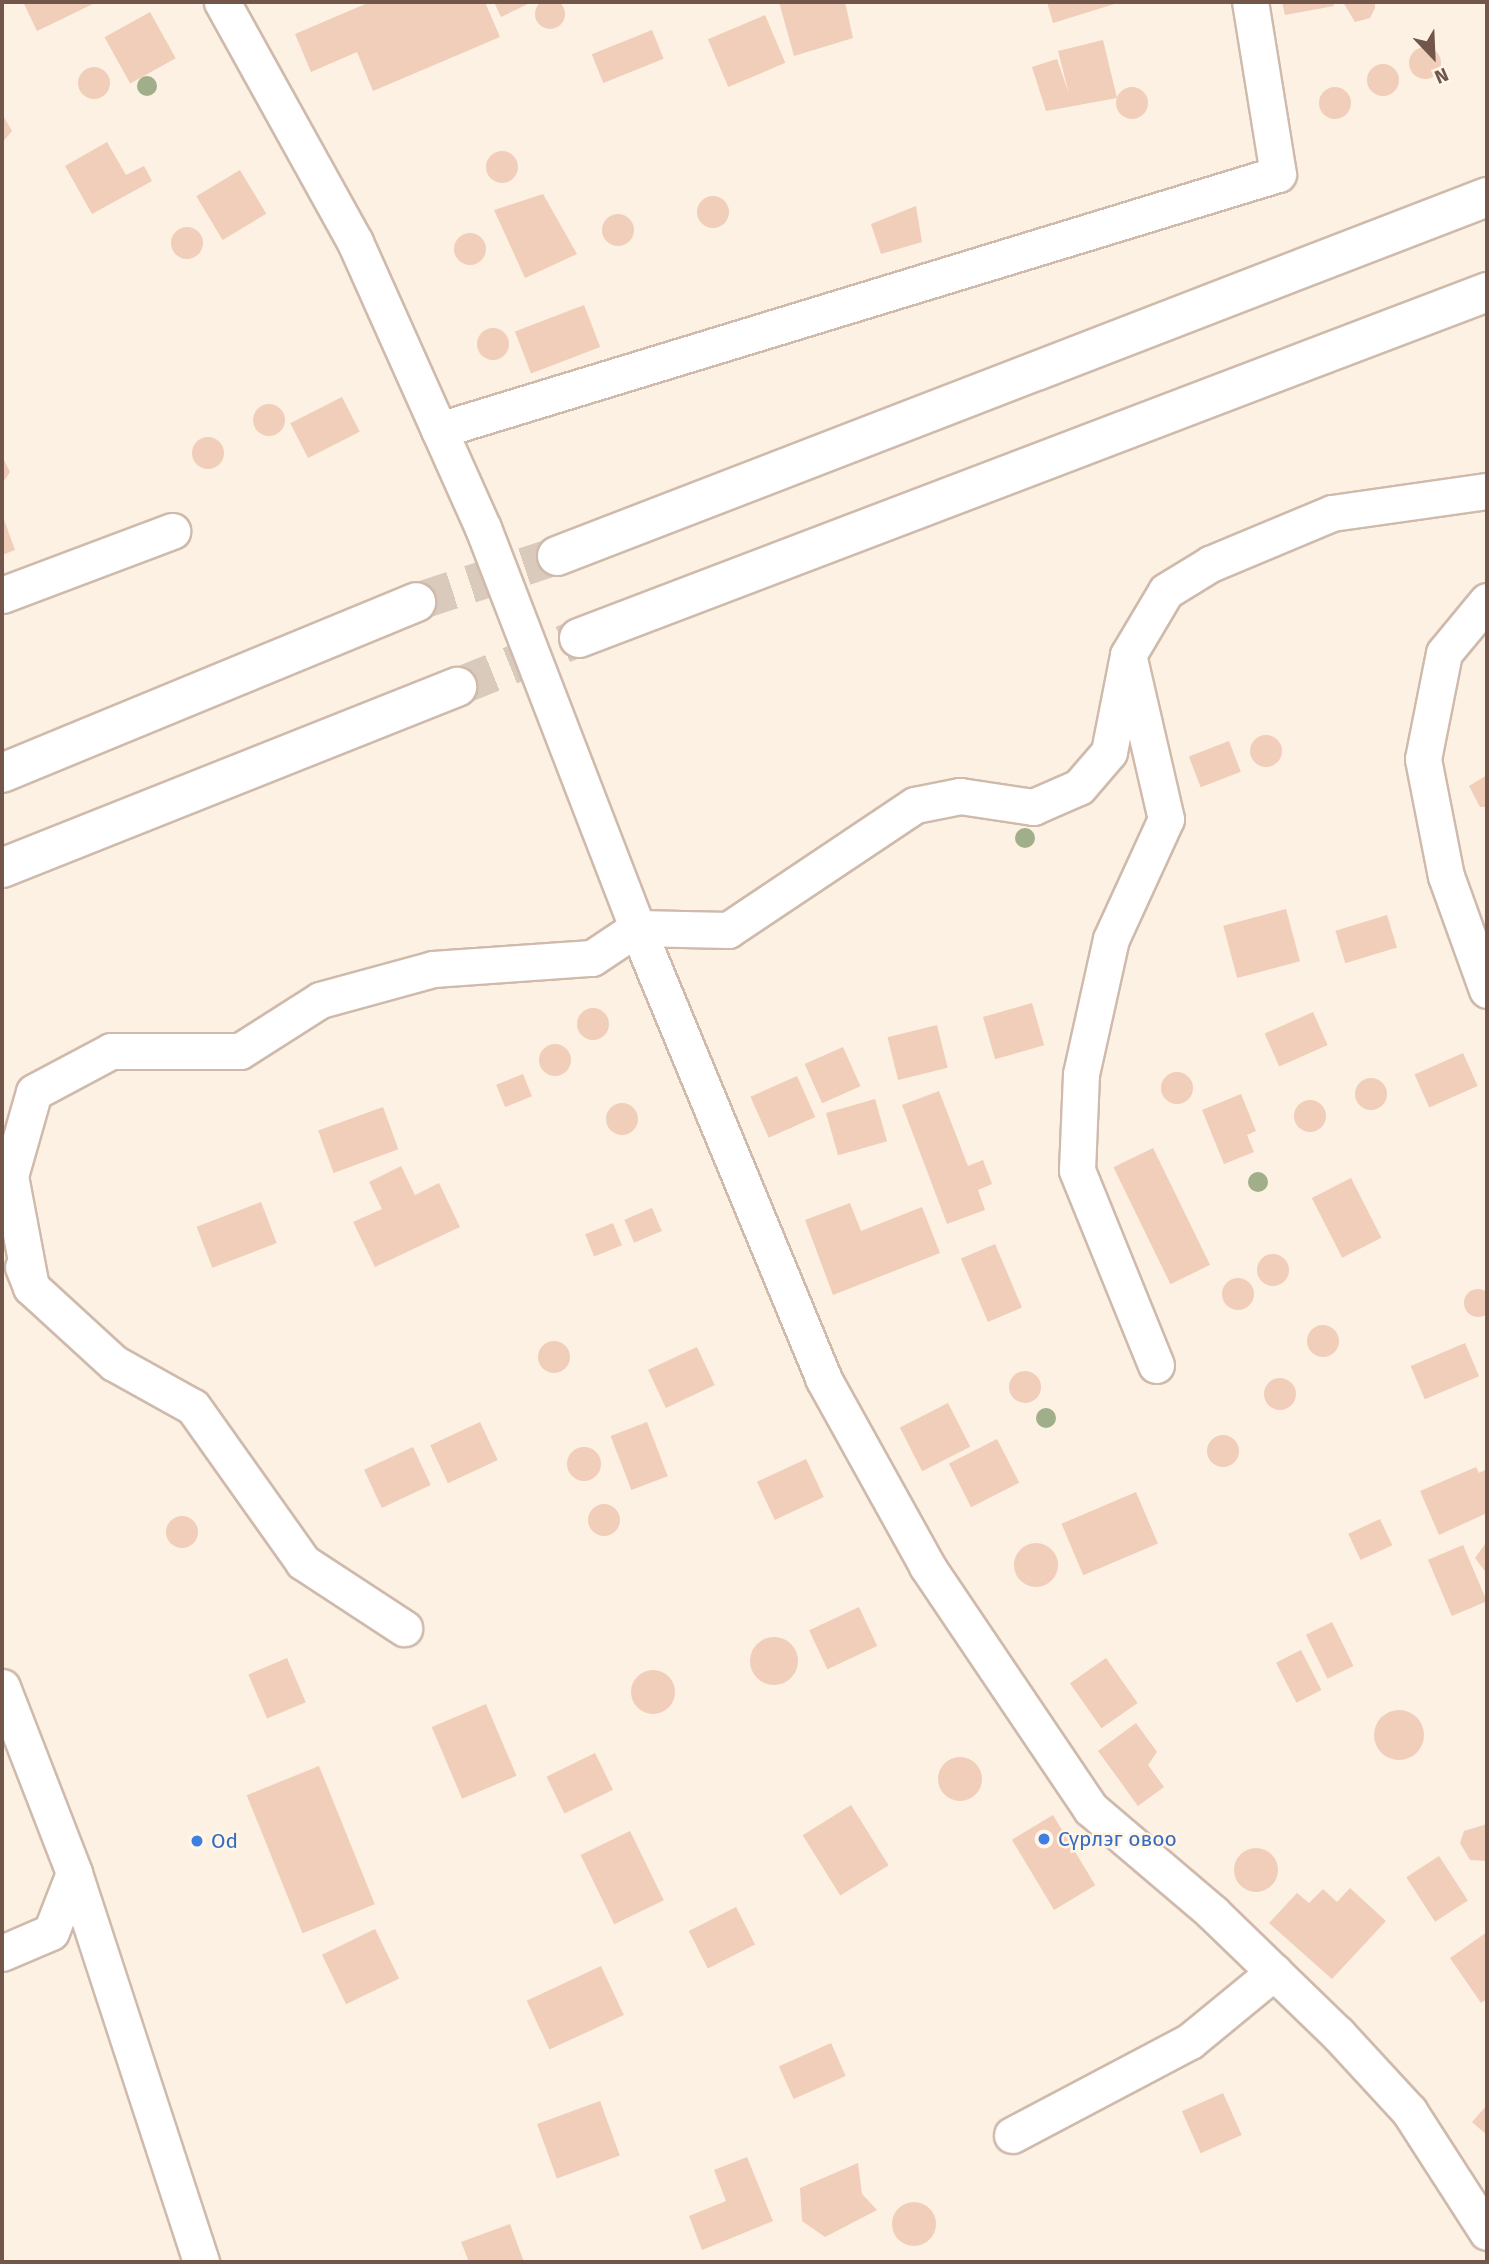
<!DOCTYPE html>
<meta charset="utf-8">
<style>
body{margin:0}
#map{position:relative;width:1489px;height:2264px;overflow:hidden;background:#fcf1e2;font-family:"Fira Sans",sans-serif}
div>[style]{position:absolute}
[style*='--x']{left:calc(var(--x)*1px);top:calc(var(--y)*1px);width:calc(var(--w)*1px);rotate:calc(var(--a)*1deg)}
.building>*{inset:0;background:#f0ceba;transform-origin:0 0}
.round{border-radius:50%}
.secondary-tunnel>*{height:38px;margin-top:-19px;transform-origin:0;background:repeating-linear-gradient(90deg,#dacabc 0 38px,transparent 0 57px)}
.roads{filter:drop-shadow(2px 0 #cfbaac) drop-shadow(-2px 0 #cfbaac) drop-shadow(0 2px #cfbaac) drop-shadow(0 -2px #cfbaac)}
.street>*{height:35px;margin:-17.5px;padding:0 17.5px;transform-origin:17.5px;border-radius:17.5px;background:#fff}
.secondary>*{height:38px;margin:-19px;padding:0 19px;transform-origin:19px;border-radius:19px;background:#fff}
.trees>*{width:20px;height:20px;margin:-10px;border-radius:50%;background:#a0ae8a}
.dots>*{width:19px;height:19px;translate:-50% -50%;box-sizing:border-box;border:4px solid #fff5e8;border-radius:50%}
span{translate:-50% -50%;white-space:nowrap;text-align:center;line-height:1.15;-webkit-text-stroke:5px #fff5e8;paint-order:stroke}
.shop-label{font-size:21px;color:#366cbe}
.left{translate:0 -50%;text-align:left}
.frame{position:absolute;inset:0;border:4px solid #725649;pointer-events:none}
.north{position:absolute;left:1398px;top:21px;width:70px;height:70px;-webkit-text-stroke:5px #fff5e8;paint-order:stroke;rotate:157deg;font-size:19px;font-weight:700;line-height:28px;text-align:center;color:#725649}
.north::after{content:'';display:block;margin:auto;width:24px;height:32px;background:#725649;clip-path:polygon(50% 0,100% 100%,50% 72%,0 100%)}
</style>
<div id="map">
<div class="building">
<div class="round" style="left:535px;top:-1px;width:30px;height:30px"></div>
<div style="clip-path:polygon(29px 2px,97px 2px,37px 31px,24px 4px)"></div>
<div style="clip-path:polygon(370px 2px,485px 2px,500px 37px,373px 91px,357px 52px,311px 72px,295px 34px)"></div>
<div style="clip-path:polygon(494px 2px,532px 2px,501px 17px)"></div>
<div style="clip-path:polygon(779px 2px,845px 2px,853px 38px,794px 56px)"></div>
<div style="clip-path:polygon(1047px 2px,1121px 2px,1053px 23px)"></div>
<div style="clip-path:polygon(1282px 2px,1333px 2px,1334px 6px,1285px 15px)"></div>
<div style="clip-path:polygon(1343px 2px,1375px 2px,1375px 8px,1370px 18px,1355px 22px)"></div>
<div style="left:150px;top:12px;width:53px;height:52px;rotate:61deg"></div>
<div style="left:765px;top:15px;width:52px;height:62px;rotate:67deg"></div>
<div style="left:652px;top:30px;width:31px;height:65px;rotate:68deg"></div>
<div style="clip-path:polygon(1103px 40px,1117px 98px,1046px 111px,1032px 67px,1057px 59px,1069px 94px,1058px 51px)"></div>
<div class="round" style="left:1409px;top:47px;width:32px;height:32px"></div>
<div class="round" style="left:1367px;top:64px;width:32px;height:32px"></div>
<div class="round" style="left:78px;top:67px;width:32px;height:32px"></div>
<div class="round" style="left:1319px;top:87px;width:32px;height:32px"></div>
<div class="round" style="left:1116px;top:87px;width:32px;height:32px"></div>
<div style="clip-path:polygon(2px 114px,12px 131px,2px 143px)"></div>
<div style="clip-path:polygon(107px 142px,126px 175px,144px 166px,152px 181px,92px 214px,65px 166px)"></div>
<div class="round" style="left:486px;top:151px;width:32px;height:32px"></div>
<div style="left:240px;top:170px;width:51px;height:51px;rotate:59deg"></div>
<div style="clip-path:polygon(543px 194px,577px 254px,525px 278px,494px 210px)"></div>
<div class="round" style="left:697px;top:196px;width:32px;height:32px"></div>
<div style="clip-path:polygon(916px 206px,922px 242px,881px 254px,871px 224px)"></div>
<div class="round" style="left:602px;top:214px;width:32px;height:32px"></div>
<div class="round" style="left:171px;top:227px;width:32px;height:32px"></div>
<div class="round" style="left:454px;top:233px;width:32px;height:32px"></div>
<div style="left:584px;top:305px;width:45px;height:74px;rotate:69deg"></div>
<div class="round" style="left:477px;top:328px;width:32px;height:32px"></div>
<div style="left:342px;top:397px;width:39px;height:58px;rotate:63deg"></div>
<div class="round" style="left:253px;top:404px;width:32px;height:32px"></div>
<div class="round" style="left:192px;top:437px;width:32px;height:32px"></div>
<div style="clip-path:polygon(2px 456px,10px 472px,2px 484px)"></div>
<div style="clip-path:polygon(2px 514px,15px 550px,2px 555px)"></div>
<div class="round" style="left:1250px;top:735px;width:32px;height:32px"></div>
<div style="left:1229px;top:741px;width:33px;height:43px;rotate:69deg"></div>
<div style="clip-path:polygon(1487px 775px,1487px 807px,1480px 807px,1469px 786px)"></div>
<div style="left:1286px;top:909px;width:54px;height:65px;rotate:75deg"></div>
<div style="left:1387px;top:915px;width:34px;height:54px;rotate:73deg"></div>
<div style="left:1032px;top:1003px;width:44px;height:51px;rotate:74deg"></div>
<div class="round" style="left:577px;top:1008px;width:32px;height:32px"></div>
<div style="left:1313px;top:1012px;width:36px;height:53px;rotate:66deg"></div>
<div style="left:937px;top:1025px;width:44px;height:51px;rotate:76deg"></div>
<div class="round" style="left:539px;top:1044px;width:32px;height:32px"></div>
<div style="left:843px;top:1047px;width:43px;height:42px;rotate:66deg"></div>
<div style="left:1463px;top:1053px;width:36px;height:53px;rotate:66deg"></div>
<div class="round" style="left:1161px;top:1072px;width:32px;height:32px"></div>
<div style="left:523px;top:1074px;width:24px;height:29px;rotate:68deg"></div>
<div style="left:797px;top:1076px;width:45px;height:51px;rotate:66deg"></div>
<div class="round" style="left:1355px;top:1078px;width:32px;height:32px"></div>
<div style="clip-path:polygon(939px 1091px,968px 1166px,983px 1160px,992px 1184px,978px 1190px,985px 1210px,947px 1224px,902px 1105px)"></div>
<div style="clip-path:polygon(1241px 1094px,1256px 1131px,1247px 1135px,1254px 1152px,1224px 1164px,1202px 1110px)"></div>
<div style="left:875px;top:1099px;width:44px;height:51px;rotate:74deg"></div>
<div class="round" style="left:1294px;top:1100px;width:32px;height:32px"></div>
<div class="round" style="left:606px;top:1103px;width:32px;height:32px"></div>
<div style="left:383px;top:1107px;width:45px;height:69px;rotate:70deg"></div>
<div style="left:1153px;top:1148px;width:130px;height:44px;rotate:64deg"></div>
<div style="clip-path:polygon(401px 1166px,415px 1195px,439px 1183px,460px 1227px,375px 1267px,353px 1222px,382px 1209px,369px 1182px)"></div>
<div style="left:1351px;top:1178px;width:67px;height:44px;rotate:63deg"></div>
<div style="left:261px;top:1202px;width:44px;height:69px;rotate:69deg"></div>
<div style="clip-path:polygon(850px 1203px,861px 1231px,922px 1207px,940px 1253px,833px 1295px,805px 1220px)"></div>
<div style="left:652px;top:1208px;width:25px;height:30px;rotate:67deg"></div>
<div style="left:613px;top:1223px;width:24px;height:30px;rotate:68deg"></div>
<div style="left:995px;top:1244px;width:69px;height:37px;rotate:67deg"></div>
<div class="round" style="left:1257px;top:1254px;width:32px;height:32px"></div>
<div class="round" style="left:1222px;top:1278px;width:32px;height:32px"></div>
<div class="round" style="left:1464px;top:1289px;width:28px;height:28px"></div>
<div class="round" style="left:1307px;top:1325px;width:32px;height:32px"></div>
<div class="round" style="left:538px;top:1341px;width:32px;height:32px"></div>
<div style="left:1465px;top:1343px;width:36px;height:59px;rotate:67deg"></div>
<div style="left:697px;top:1347px;width:42px;height:54px;rotate:65deg"></div>
<div class="round" style="left:1009px;top:1371px;width:32px;height:32px"></div>
<div class="round" style="left:1264px;top:1378px;width:32px;height:32px"></div>
<div style="left:948px;top:1403px;width:49px;height:54px;rotate:63deg"></div>
<div style="left:480px;top:1422px;width:42px;height:55px;rotate:65deg"></div>
<div style="left:647px;top:1422px;width:58px;height:39px;rotate:69deg"></div>
<div class="round" style="left:1207px;top:1435px;width:32px;height:32px"></div>
<div style="left:997px;top:1439px;width:49px;height:54px;rotate:63deg"></div>
<div style="left:413px;top:1447px;width:42px;height:54px;rotate:65deg"></div>
<div class="round" style="left:567px;top:1447px;width:34px;height:34px"></div>
<div style="left:806px;top:1459px;width:42px;height:54px;rotate:65deg"></div>
<div style="clip-path:polygon(1476px 1467px,1479px 1473px,1487px 1469px,1487px 1513px,1439px 1535px,1420px 1491px)"></div>
<div style="left:1136px;top:1492px;width:56px;height:81px;rotate:67deg"></div>
<div class="round" style="left:588px;top:1504px;width:32px;height:32px"></div>
<div class="round" style="left:166px;top:1516px;width:32px;height:32px"></div>
<div style="left:1380px;top:1519px;width:29px;height:35px;rotate:65deg"></div>
<div style="clip-path:polygon(1487px 1541px,1487px 1574px,1475px 1558px)"></div>
<div class="round" style="left:1014px;top:1543px;width:44px;height:44px"></div>
<div style="left:1463px;top:1545px;width:61px;height:38px;rotate:67deg"></div>
<div style="left:859px;top:1607px;width:43px;height:55px;rotate:65deg"></div>
<div style="left:1332px;top:1622px;width:49px;height:29px;rotate:64deg"></div>
<div class="round" style="left:750px;top:1637px;width:48px;height:48px"></div>
<div style="left:1301px;top:1650px;width:45px;height:28px;rotate:63deg"></div>
<div style="left:287px;top:1658px;width:48px;height:42px;rotate:67deg"></div>
<div style="left:1106px;top:1658px;width:55px;height:44px;rotate:55deg"></div>
<div class="round" style="left:631px;top:1670px;width:44px;height:44px"></div>
<div style="left:486px;top:1704px;width:78px;height:59px;rotate:67deg"></div>
<div class="round" style="left:1374px;top:1710px;width:50px;height:50px"></div>
<div style="clip-path:polygon(1136px 1723px,1157px 1752px,1148px 1765px,1164px 1787px,1138px 1806px,1098px 1751px)"></div>
<div style="left:595px;top:1753px;width:41px;height:54px;rotate:64deg"></div>
<div class="round" style="left:938px;top:1757px;width:44px;height:44px"></div>
<div style="left:319px;top:1766px;width:149px;height:78px;rotate:68deg"></div>
<div style="left:851px;top:1805px;width:71px;height:57px;rotate:58deg"></div>
<div style="left:1053px;top:1815px;width:82px;height:48px;rotate:59deg"></div>
<div style="clip-path:polygon(1487px 1824px,1487px 1861px,1470px 1860px,1460px 1843px,1464px 1831px)"></div>
<div style="left:630px;top:1831px;width:77px;height:55px;rotate:64deg"></div>
<div class="round" style="left:1234px;top:1848px;width:44px;height:44px"></div>
<div style="left:1439px;top:1856px;width:53px;height:39px;rotate:57deg"></div>
<div style="clip-path:polygon(1350px 1888px,1386px 1921px,1332px 1979px,1269px 1923px,1297px 1893px,1309px 1903px,1323px 1889px,1337px 1902px)"></div>
<div style="left:736px;top:1907px;width:42px;height:53px;rotate:63deg"></div>
<div style="left:375px;top:1929px;width:55px;height:59px;rotate:64deg"></div>
<div style="clip-path:polygon(1487px 1932px,1487px 1999px,1481px 2003px,1450px 1958px)"></div>
<div style="left:601px;top:1966px;width:54px;height:82px;rotate:65deg"></div>
<div style="left:831px;top:2043px;width:36px;height:57px;rotate:66deg"></div>
<div style="left:1223px;top:2093px;width:46px;height:45px;rotate:66deg"></div>
<div style="left:600px;top:2101px;width:58px;height:67px;rotate:70deg"></div>
<div style="clip-path:polygon(1487px 2105px,1487px 2135px,1472px 2122px)"></div>
<div style="clip-path:polygon(747px 2157px,773px 2221px,702px 2250px,689px 2216px,726px 2201px,714px 2170px)"></div>
<div style="clip-path:polygon(858px 2163px,862px 2194px,877px 2210px,825px 2237px,802px 2221px,800px 2188px)"></div>
<div class="round" style="left:892px;top:2202px;width:44px;height:44px"></div>
<div style="clip-path:polygon(510px 2224px,524px 2262px,469px 2262px,461px 2242px)"></div>
</div>
<div class="secondary-tunnel">
<div style="--x:416;--y:602;--w:148;--a:-18.1"></div>
<div style="--x:457;--y:687;--w:131;--a:-21.9"></div>
</div>
<div class="roads">
<div class="street">
<div style="--x:222;--y:2;--w:274;--a:61"></div>
<div style="--x:355;--y:242;--w:313;--a:65.9"></div>
<div style="--x:483;--y:528;--w:429;--a:68.9"></div>
<div style="--x:637;--y:928;--w:487;--a:67.5"></div>
<div style="--x:823;--y:1378;--w:215;--a:61"></div>
<div style="--x:927;--y:1566;--w:293;--a:56"></div>
<div style="--x:1091;--y:1809;--w:160;--a:40.4"></div>
<div style="--x:1213;--y:1913;--w:174;--a:44.1"></div>
<div style="--x:1338;--y:2034;--w:105;--a:47.3"></div>
<div style="--x:1409;--y:2111;--w:144;--a:57.2"></div>
<div style="--x:439;--y:430;--w:877;--a:-16.97"></div>
<div style="--x:1278;--y:174;--w:174;--a:-99.2"></div>
<div style="--x:2;--y:595;--w:182;--a:-20.6"></div>
<div style="--x:1487;--y:601;--w:67;--a:129.6"></div>
<div style="--x:1444;--y:653;--w:108;--a:101.2"></div>
<div style="--x:1423;--y:759;--w:119;--a:78.9"></div>
<div style="--x:1446;--y:876;--w:121;--a:70.2"></div>
<div style="--x:23;--y:1267;--w:22;--a:68"></div>
<div style="--x:31;--y:1287;--w:113;--a:42.5"></div>
<div style="--x:114;--y:1363;--w:90;--a:29.1"></div>
<div style="--x:193;--y:1407;--w:190;--a:54.6"></div>
<div style="--x:303;--y:1562;--w:121;--a:33.2"></div>
<div style="--x:31;--y:1287;--w:113;--a:-100.7"></div>
<div style="--x:10;--y:1176;--w:87;--a:-74.1"></div>
<div style="--x:34;--y:1092;--w:87;--a:-28"></div>
<div style="--x:111;--y:1051;--w:129;--a:0"></div>
<div style="--x:240;--y:1051;--w:95;--a:-32.5"></div>
<div style="--x:320;--y:1000;--w:117;--a:-15.3"></div>
<div style="--x:433;--y:969;--w:159;--a:-4"></div>
<div style="--x:592;--y:958;--w:54;--a:-33.7"></div>
<div style="--x:637;--y:928;--w:91;--a:1.3"></div>
<div style="--x:728;--y:930;--w:225;--a:-33.8"></div>
<div style="--x:915;--y:805;--w:46;--a:-11.3"></div>
<div style="--x:960;--y:796;--w:74;--a:8.6"></div>
<div style="--x:1033;--y:807;--w:50;--a:-23.5"></div>
<div style="--x:1079;--y:787;--w:46;--a:-49.4"></div>
<div style="--x:1109;--y:752;--w:99;--a:-78.9"></div>
<div style="--x:1156;--y:1365;--w:210;--a:-112.1"></div>
<div style="--x:1077;--y:1170;--w:96;--a:-87.6"></div>
<div style="--x:1081;--y:1074;--w:138;--a:-77.5"></div>
<div style="--x:1111;--y:939;--w:132;--a:-65.4"></div>
<div style="--x:1166;--y:819;--w:168;--a:-103"></div>
<div style="--x:1128;--y:655;--w:74;--a:-59.3"></div>
<div style="--x:1166;--y:591;--w:52;--a:-31.5"></div>
<div style="--x:1210;--y:564;--w:132;--a:-22.7"></div>
<div style="--x:1332;--y:513;--w:157;--a:-8.1"></div>
<div style="--x:2;--y:1687;--w:199;--a:68.8"></div>
<div style="--x:74;--y:1873;--w:409;--a:71.9"></div>
<div style="--x:2;--y:1953;--w:53;--a:-23.2"></div>
<div style="--x:51;--y:1932;--w:63;--a:-68.7"></div>
<div style="--x:1012;--y:2135;--w:201;--a:-27.8"></div>
<div style="--x:1190;--y:2041;--w:109;--a:-39.4"></div>
</div>
<div class="secondary">
<div style="--x:557;--y:556;--w:997;--a:-21.11"></div>
<div style="--x:579;--y:638;--w:972;--a:-20.86"></div>
<div style="--x:2;--y:773;--w:448;--a:-22.4"></div>
<div style="--x:2;--y:868;--w:490;--a:-21.7"></div>
</div>
</div>
<div class="trees">
<div style="left:147px;top:86px"></div>
<div style="left:1025px;top:838px"></div>
<div style="left:1258px;top:1182px"></div>
<div style="left:1046px;top:1418px"></div>
</div>
<div class="dots">
<div style="left:1044px;top:1839px;background:#3f7fe0"></div>
<div style="left:197px;top:1841px;background:#3f7fe0"></div>
</div>
<div class="shop-label">
<span class="left" style="left:1058px;top:1839px">Сүрлэг овоо</span>
<span class="left" style="left:211px;top:1841px">Od</span>
</div>
<div class="frame"></div>
<div class="north">N</div>
</div>
